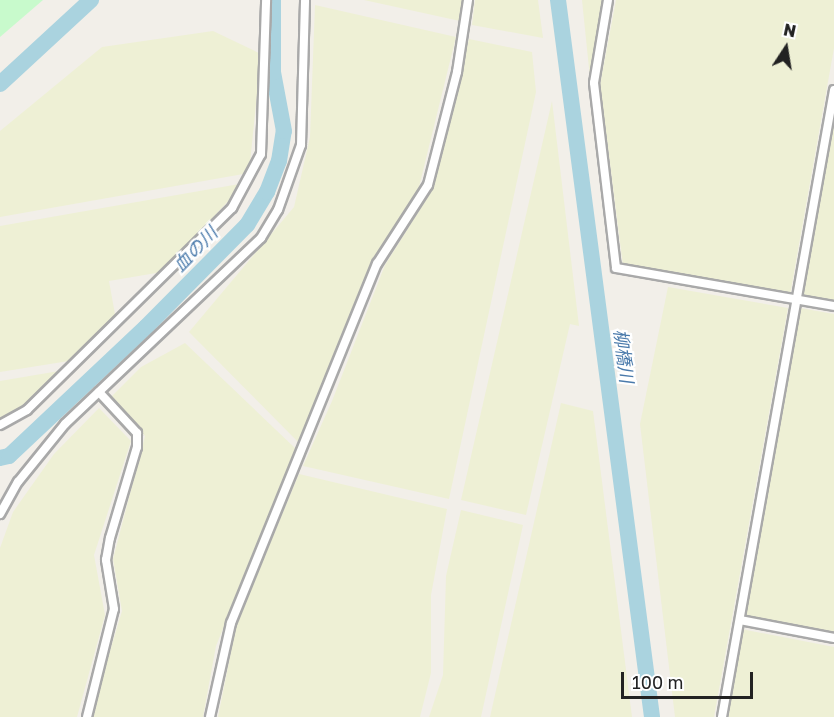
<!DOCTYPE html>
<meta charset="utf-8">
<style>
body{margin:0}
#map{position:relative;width:834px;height:717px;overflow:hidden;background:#f2efe9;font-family:"Golos Text","Noto Sans JP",sans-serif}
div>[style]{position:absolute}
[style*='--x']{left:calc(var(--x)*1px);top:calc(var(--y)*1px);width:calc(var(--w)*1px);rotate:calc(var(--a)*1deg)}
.farmland>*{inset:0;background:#eef0d5}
.park>*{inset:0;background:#c8facc}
.stream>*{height:3px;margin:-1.5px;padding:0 1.5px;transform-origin:1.5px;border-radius:1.5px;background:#aad3df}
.river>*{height:16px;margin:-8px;padding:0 8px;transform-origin:8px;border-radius:8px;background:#aad3df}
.roads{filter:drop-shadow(2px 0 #a9a9a9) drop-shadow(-2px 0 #a9a9a9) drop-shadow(0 2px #a9a9a9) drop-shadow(0 -2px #a9a9a9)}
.street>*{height:8px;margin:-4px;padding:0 4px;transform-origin:4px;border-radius:4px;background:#fff}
span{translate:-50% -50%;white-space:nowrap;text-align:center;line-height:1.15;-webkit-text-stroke:4.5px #fff;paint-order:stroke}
.water-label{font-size:18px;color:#4a7aab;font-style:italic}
.north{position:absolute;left:756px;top:18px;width:60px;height:60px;-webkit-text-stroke:4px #fff;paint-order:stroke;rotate:12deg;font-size:16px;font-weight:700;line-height:24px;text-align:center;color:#222}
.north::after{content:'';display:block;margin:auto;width:21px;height:27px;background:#222;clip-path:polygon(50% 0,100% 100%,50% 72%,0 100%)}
.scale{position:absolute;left:621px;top:672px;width:132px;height:27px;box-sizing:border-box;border:3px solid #222;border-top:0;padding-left:8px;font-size:18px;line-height:21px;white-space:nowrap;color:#222;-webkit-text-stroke:4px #fff;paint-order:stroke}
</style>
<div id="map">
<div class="farmland">
<div style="clip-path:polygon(364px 0,463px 0,460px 21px)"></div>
<div style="clip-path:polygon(475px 0,538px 0,543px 38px,472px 25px)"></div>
<div style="clip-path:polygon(582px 0,603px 0,590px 78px)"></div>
<div style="clip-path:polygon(616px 0,834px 0,834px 48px,790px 295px,623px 266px,600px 85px)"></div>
<div style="clip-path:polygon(315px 5px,456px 37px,418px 191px,372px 260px,299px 443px,189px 332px,294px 207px,310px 137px)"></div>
<div style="clip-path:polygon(213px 31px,261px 54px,249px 173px,0 217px,0 131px,102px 47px)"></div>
<div style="clip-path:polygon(469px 39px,532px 52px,536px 92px,449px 499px,303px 466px,332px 401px,385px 265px,431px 192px)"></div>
<div style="clip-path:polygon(552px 101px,579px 326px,570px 324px,526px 515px,461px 500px)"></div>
<div style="clip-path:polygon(834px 106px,834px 302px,799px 296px)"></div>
<div style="clip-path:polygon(245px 183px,162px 272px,109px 281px,116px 320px,75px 360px,0 372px,0 226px)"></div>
<div style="clip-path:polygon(668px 287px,788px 308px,714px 717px,675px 717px,640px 424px)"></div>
<div style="clip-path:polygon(800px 308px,834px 314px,834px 633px,743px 616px)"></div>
<div style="clip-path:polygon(185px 343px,296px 449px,216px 646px,203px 717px,90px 717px,122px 611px,113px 559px,145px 436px,109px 399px,141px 367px)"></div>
<div style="clip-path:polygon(65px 370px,18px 414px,0 422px,0 381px)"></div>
<div style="clip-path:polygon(561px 403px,593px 411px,632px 717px,490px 717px)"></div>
<div style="clip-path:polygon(99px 408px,131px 441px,94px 555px,105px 615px,77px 717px,0 717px,0 548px,13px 512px,54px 454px)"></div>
<div style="clip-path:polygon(299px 474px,447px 509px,431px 595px,431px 673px,420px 717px,218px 717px,237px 622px)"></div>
<div style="clip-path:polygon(461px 510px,523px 525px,481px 717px,429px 717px,443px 675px,446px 576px)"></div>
<div style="clip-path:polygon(741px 629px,834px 647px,834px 717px,725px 717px)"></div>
</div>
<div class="park">
<div style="clip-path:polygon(0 0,43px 0,0 37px)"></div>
</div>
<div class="stream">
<div style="--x:0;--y:464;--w:12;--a:-42"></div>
</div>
<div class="river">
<div style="--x:558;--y:0;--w:723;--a:82.53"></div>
<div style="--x:0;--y:84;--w:124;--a:-42.7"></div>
<div style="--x:0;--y:458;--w:9;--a:-13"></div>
<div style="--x:9;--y:456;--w:188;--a:-43.3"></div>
<div style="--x:146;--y:327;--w:144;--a:-45.3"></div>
<div style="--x:247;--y:225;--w:39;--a:-59"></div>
<div style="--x:267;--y:192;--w:33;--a:-69"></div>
<div style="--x:279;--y:161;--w:30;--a:-81"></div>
<div style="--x:284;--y:131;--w:60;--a:-100.6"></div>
<div style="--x:273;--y:72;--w:72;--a:-90"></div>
</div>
<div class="roads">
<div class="street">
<div style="--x:608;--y:0;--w:84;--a:99.6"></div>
<div style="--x:594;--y:83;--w:186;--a:83.2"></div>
<div style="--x:616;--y:268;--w:221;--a:9.9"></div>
<div style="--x:0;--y:425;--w:31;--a:-29"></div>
<div style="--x:27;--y:410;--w:288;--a:-44.6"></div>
<div style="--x:232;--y:208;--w:61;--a:-61.8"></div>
<div style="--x:261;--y:154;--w:154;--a:-88.1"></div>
<div style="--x:0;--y:514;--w:37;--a:-61"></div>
<div style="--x:18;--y:482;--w:75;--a:-51"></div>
<div style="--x:65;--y:424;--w:270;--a:-43.5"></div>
<div style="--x:261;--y:238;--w:33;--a:-59"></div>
<div style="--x:278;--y:210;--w:69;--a:-70.5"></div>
<div style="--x:301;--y:145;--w:145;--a:-88.4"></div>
<div style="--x:740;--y:620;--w:96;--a:10.8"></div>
<div style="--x:87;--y:717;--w:111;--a:-76"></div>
<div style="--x:114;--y:609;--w:50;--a:-99.3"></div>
<div style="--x:106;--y:560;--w:22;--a:-80"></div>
<div style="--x:110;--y:538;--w:95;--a:-73.5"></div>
<div style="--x:137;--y:447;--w:14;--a:-90"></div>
<div style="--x:137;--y:433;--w:56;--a:-132.8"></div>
<div style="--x:210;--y:717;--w:96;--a:-77.4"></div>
<div style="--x:231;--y:623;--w:388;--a:-67.9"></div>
<div style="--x:377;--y:264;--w:94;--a:-57.2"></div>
<div style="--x:428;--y:185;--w:117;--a:-75.6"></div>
<div style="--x:457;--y:72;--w:73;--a:-81.3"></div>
<div style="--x:722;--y:717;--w:637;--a:-79.87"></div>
</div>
</div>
<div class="water-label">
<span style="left:195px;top:249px;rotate:-46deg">血の川</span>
<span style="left:624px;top:356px;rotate:83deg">柳橋川</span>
</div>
<div class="north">N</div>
<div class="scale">100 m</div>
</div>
